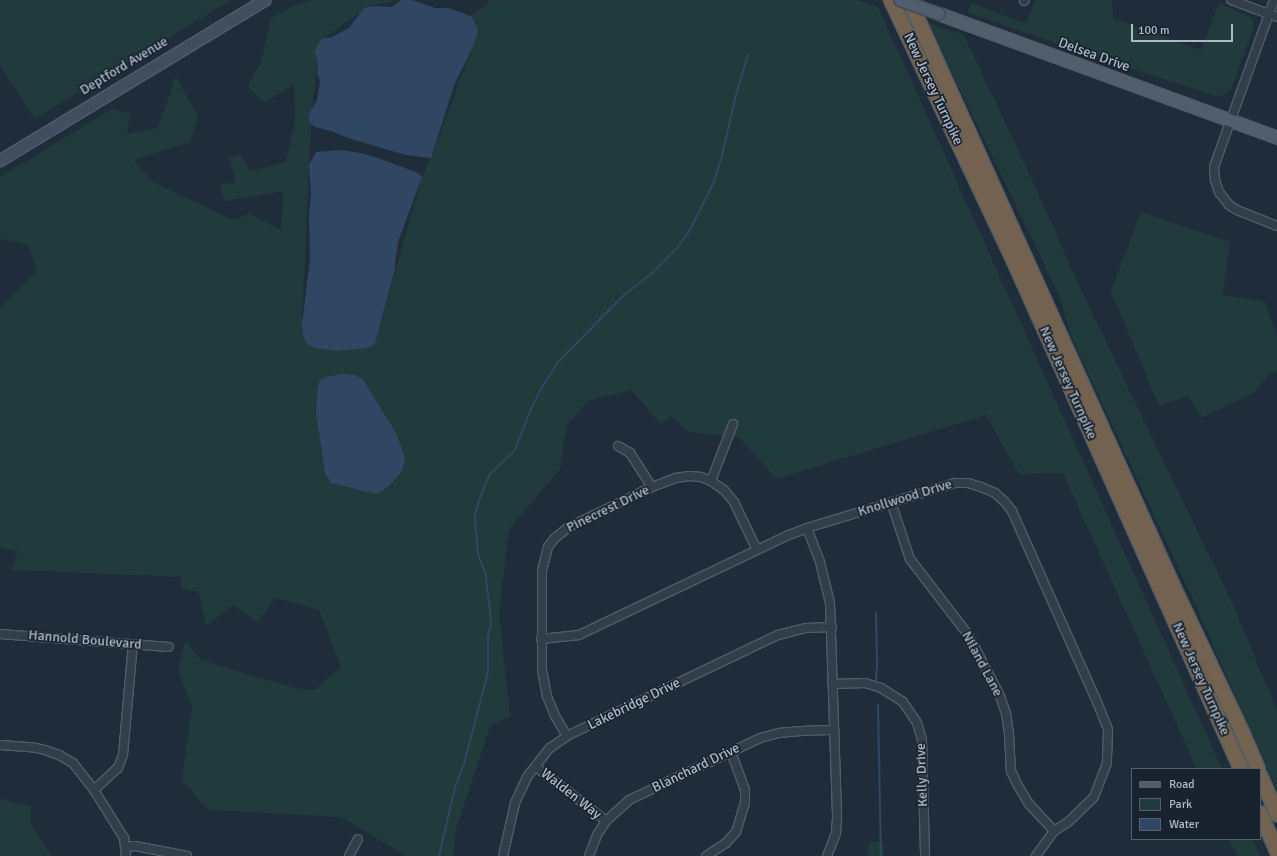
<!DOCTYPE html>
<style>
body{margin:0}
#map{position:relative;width:1277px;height:856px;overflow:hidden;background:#1f2d3b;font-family:Signika,sans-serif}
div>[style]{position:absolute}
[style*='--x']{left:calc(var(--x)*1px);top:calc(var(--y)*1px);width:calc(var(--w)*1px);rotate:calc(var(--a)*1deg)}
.green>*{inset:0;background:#213a3c}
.water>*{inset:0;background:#2f4762}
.stream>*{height:2px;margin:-1px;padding:0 1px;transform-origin:1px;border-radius:1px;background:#2f4762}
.roads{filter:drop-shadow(1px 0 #515c69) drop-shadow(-1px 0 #515c69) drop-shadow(0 1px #515c69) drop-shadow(0 -1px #515c69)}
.street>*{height:8px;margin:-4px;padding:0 4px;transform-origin:4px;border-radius:4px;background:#333e4b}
.secondary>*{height:11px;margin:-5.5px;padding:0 5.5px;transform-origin:5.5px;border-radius:5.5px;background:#414e5e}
.primary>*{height:12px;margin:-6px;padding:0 6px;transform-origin:6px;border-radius:6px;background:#515e6b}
.highway>*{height:14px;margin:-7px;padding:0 7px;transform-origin:7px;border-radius:7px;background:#72624f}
.bridges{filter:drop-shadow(1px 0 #3f4a57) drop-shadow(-1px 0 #3f4a57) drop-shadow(0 1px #3f4a57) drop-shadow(0 -1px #3f4a57)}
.primary-bridge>*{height:12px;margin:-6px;padding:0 6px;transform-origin:6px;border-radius:6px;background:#515e6b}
span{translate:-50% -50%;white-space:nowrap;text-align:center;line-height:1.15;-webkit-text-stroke:3.5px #19232f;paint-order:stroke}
.street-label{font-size:14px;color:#aeb9c7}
.legend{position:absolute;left:1131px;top:768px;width:130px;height:72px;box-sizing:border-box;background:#19232f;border:1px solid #555f6c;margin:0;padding:5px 7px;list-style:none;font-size:12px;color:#aeb9c7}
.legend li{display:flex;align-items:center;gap:8px;height:20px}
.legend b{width:20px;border:1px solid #555f6c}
.scale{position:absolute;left:1131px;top:24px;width:102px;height:18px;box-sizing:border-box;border:2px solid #aeb9c7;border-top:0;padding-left:5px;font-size:12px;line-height:14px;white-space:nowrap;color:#aeb9c7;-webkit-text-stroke:3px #19232f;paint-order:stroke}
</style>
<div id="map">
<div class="green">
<div style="clip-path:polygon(0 0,231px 0,35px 119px,0 66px)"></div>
<div style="clip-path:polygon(312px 0,398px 0,369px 6px,319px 42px,311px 125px,302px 325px,315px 348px,375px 344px,422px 177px,431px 158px,478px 32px,469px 16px,488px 4px,488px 0,858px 0,878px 7px,1222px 769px,1197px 769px,1063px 473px,1019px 474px,986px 415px,776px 479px,740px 438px,688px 432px,671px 416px,661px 424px,631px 390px,588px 401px,566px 426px,560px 469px,509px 529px,499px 614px,510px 716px,490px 726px,456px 828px,453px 856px,403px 856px,403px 854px,341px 817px,208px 810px,182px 780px,192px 707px,178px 670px,185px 641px,201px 660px,294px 688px,314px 690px,341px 667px,319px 610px,276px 598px,257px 622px,233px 605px,206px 626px,199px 592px,181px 588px,182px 577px,11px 570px,18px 551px,0 548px,0 308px,37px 271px,28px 244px,0 239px,0 177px,112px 109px,130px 114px,127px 134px,158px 128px,176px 77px,198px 117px,190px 142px,134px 160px,153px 182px,233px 220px,250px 214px,281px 230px,284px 191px,225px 201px,220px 186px,236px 182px,229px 158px,239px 154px,250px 171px,286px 162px,295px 119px,294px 84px,265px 103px,247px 86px,261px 63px,271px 18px,295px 5px)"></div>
<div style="clip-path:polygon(1035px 0,1112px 0,1113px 18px,1201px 50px,1219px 3px,1251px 18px,1254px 22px,1253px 29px,1231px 90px,1219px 97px,1095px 57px,967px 12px,972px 3px,1026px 24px)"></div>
<div style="clip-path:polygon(928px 23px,964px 35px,1034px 184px,1079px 286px,1234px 607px,1277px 710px,1277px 791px,1192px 597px,1071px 336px,1059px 295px)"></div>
<div style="clip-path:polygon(1141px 212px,1230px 242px,1223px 294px,1226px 296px,1264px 301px,1277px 335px,1277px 371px,1268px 375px,1255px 392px,1202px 418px,1188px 396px,1159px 406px,1111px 291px)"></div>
<div style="clip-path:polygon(0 799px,31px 806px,31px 824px,51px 856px,0 856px)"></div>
<div style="clip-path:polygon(1229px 839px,1253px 839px,1261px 856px,1237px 856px)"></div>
<div style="clip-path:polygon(870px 841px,883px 843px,885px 856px,867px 856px)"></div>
</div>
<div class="water">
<div style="clip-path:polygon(401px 0,412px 0,435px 8px,449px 8px,472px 17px,477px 27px,478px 32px,472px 49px,455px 83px,431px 158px,406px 155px,351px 139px,331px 131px,315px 127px,310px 123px,308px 116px,317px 100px,320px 82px,317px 73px,318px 66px,315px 51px,319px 42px,322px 39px,332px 37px,349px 28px,364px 8px,373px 6px,392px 7px)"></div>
<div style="clip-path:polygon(340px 150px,361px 153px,381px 159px,418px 173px,422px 177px,398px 242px,395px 263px,395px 269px,375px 344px,367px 348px,337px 351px,315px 348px,307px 344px,303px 335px,302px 325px,310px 259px,309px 214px,311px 195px,309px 165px,316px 152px)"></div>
<div style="clip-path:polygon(341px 374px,356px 375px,364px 381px,396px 433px,405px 458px,402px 471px,389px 486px,376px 494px,331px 483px,325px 473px,316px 413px,318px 385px,320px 380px,325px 377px)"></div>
</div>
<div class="stream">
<div style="--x:876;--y:680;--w:15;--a:-86"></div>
<div style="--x:877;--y:665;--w:53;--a:-91.1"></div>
<div style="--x:878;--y:704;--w:152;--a:88.9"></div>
<div style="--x:439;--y:856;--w:71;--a:-76.9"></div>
<div style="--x:455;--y:787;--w:25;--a:-69"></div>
<div style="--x:464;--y:764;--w:95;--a:-75.4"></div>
<div style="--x:488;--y:672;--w:37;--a:-90"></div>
<div style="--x:488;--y:635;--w:10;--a:-73"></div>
<div style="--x:491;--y:625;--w:15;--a:-94"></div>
<div style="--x:490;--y:610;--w:35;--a:-97"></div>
<div style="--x:486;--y:575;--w:22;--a:-111"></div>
<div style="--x:478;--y:554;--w:38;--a:-95"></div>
<div style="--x:475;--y:516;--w:13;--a:-77"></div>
<div style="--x:478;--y:503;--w:31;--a:-68"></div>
<div style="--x:490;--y:474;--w:35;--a:-44"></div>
<div style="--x:515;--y:450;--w:44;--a:-68.7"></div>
<div style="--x:531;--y:409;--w:22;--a:-63"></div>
<div style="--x:541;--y:389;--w:31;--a:-58"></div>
<div style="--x:557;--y:363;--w:94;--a:-45.4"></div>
<div style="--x:623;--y:296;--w:34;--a:-38"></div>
<div style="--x:650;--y:275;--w:40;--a:-45"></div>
<div style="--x:678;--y:247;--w:21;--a:-55"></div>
<div style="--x:690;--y:230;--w:51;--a:-63.4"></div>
<div style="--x:713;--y:184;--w:29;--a:-72"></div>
<div style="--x:722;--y:156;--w:63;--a:-77.1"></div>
<div style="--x:736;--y:95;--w:42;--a:-73.3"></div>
</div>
<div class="roads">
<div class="street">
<div style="--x:1231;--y:0;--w:49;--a:20.3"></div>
<div style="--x:1274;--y:0;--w:177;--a:109.8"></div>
<div style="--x:1214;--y:167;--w:13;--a:86"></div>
<div style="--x:1215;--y:180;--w:13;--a:72"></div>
<div style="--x:1219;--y:192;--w:16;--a:52"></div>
<div style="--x:1229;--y:205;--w:9;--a:32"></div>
<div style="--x:1237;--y:210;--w:43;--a:21.8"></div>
<div style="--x:1024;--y:1;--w:1;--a:-45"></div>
<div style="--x:618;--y:446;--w:14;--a:30"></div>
<div style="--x:630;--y:453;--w:40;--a:57.1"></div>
<div style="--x:711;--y:481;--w:61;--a:-68.9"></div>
<div style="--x:891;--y:502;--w:60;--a:71.6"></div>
<div style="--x:910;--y:559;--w:97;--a:52.5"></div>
<div style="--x:969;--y:636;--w:68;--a:62.7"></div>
<div style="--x:1000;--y:696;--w:18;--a:71"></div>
<div style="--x:1006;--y:713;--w:21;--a:82"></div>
<div style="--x:1009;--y:734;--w:37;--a:87"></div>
<div style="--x:1011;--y:771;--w:14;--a:65"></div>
<div style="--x:1017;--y:784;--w:23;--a:59"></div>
<div style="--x:1029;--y:804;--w:37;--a:47"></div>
<div style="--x:807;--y:528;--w:36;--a:69"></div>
<div style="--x:820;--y:562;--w:42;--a:76.3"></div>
<div style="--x:830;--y:603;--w:215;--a:88.1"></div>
<div style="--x:837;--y:818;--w:15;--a:94"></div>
<div style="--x:836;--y:833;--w:25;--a:111"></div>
<div style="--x:0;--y:634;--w:169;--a:4.4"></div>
<div style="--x:541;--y:639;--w:38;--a:-6"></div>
<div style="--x:579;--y:635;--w:233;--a:-25.5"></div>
<div style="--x:789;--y:535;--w:19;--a:-21"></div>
<div style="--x:807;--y:528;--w:155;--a:-16.9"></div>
<div style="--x:955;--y:483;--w:13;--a:0"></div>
<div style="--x:968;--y:483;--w:14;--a:17"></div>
<div style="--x:981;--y:487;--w:15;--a:23"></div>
<div style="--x:995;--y:493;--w:13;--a:42"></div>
<div style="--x:1005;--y:502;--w:11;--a:52"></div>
<div style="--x:1012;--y:511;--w:204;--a:66"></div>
<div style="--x:1095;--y:697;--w:35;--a:68"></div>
<div style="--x:1108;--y:730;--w:33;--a:92"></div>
<div style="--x:1107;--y:763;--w:36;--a:111"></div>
<div style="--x:1094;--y:797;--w:36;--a:136"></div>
<div style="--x:1068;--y:822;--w:17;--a:147"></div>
<div style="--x:1054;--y:831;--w:31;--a:126"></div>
<div style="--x:833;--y:684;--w:32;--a:-2"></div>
<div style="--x:865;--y:683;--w:17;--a:17"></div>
<div style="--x:881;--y:688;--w:26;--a:32"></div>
<div style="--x:903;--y:702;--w:25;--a:56"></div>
<div style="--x:917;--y:723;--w:17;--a:73"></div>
<div style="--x:922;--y:739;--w:117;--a:88.5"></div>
<div style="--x:567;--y:736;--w:23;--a:-121"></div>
<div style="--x:555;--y:716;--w:22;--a:-112"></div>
<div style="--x:547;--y:696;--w:26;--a:-101"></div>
<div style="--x:542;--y:670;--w:99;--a:-90"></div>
<div style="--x:542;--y:571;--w:25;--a:-76"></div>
<div style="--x:548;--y:547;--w:10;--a:-53"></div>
<div style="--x:554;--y:539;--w:17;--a:-40"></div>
<div style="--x:567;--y:528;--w:94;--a:-25.8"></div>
<div style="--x:652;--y:487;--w:26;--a:-21"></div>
<div style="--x:676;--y:478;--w:13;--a:-9"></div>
<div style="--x:689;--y:476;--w:12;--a:5"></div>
<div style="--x:701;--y:477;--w:11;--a:22"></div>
<div style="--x:711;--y:481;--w:16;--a:35"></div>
<div style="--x:724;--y:490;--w:16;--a:50"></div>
<div style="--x:734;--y:502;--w:53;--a:64.4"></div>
<div style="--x:0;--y:745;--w:31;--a:4"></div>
<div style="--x:31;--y:747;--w:14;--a:12"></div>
<div style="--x:45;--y:750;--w:15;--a:20"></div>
<div style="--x:59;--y:755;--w:16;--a:30"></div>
<div style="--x:73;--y:763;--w:34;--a:52"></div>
<div style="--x:94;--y:790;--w:57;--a:58"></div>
<div style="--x:124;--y:838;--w:18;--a:84"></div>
<div style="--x:536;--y:767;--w:88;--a:37.6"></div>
<div style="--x:94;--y:790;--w:33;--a:-43"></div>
<div style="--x:118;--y:768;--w:14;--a:-69"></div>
<div style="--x:123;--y:755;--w:111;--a:-84.9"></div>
<div style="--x:126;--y:847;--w:9;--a:-6"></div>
<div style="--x:135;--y:846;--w:53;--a:10.9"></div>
<div style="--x:349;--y:856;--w:19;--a:-62"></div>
<div style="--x:503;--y:856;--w:54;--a:-77.2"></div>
<div style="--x:515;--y:803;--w:29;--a:-65"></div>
<div style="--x:527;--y:777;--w:37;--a:-52"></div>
<div style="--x:550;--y:748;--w:21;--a:-35"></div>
<div style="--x:567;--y:736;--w:234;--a:-25.6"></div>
<div style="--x:778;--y:635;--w:29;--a:-14"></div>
<div style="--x:806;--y:628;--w:26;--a:-2"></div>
<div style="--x:589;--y:856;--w:22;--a:-69"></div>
<div style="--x:597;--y:835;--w:17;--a:-57"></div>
<div style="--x:606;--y:821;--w:31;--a:-42"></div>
<div style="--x:629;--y:800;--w:145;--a:-25.3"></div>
<div style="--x:760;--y:738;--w:20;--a:-15"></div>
<div style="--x:779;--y:733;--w:22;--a:-5"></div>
<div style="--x:801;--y:731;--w:33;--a:-2"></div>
<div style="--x:706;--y:856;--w:24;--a:-33"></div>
<div style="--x:726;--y:843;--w:15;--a:-48"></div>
<div style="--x:736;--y:832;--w:30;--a:-73"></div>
<div style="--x:745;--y:803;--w:13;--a:-90"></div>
<div style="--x:745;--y:790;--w:40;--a:-110.2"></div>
</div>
<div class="secondary">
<div style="--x:0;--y:160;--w:309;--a:-31.2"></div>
</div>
<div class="primary">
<div style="--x:939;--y:14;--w:360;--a:20.1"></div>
</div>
<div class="highway">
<div style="--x:891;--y:0;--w:294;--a:64.8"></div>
<div style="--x:1016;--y:266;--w:551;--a:65.9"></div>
<div style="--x:909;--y:0;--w:645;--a:65.74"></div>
<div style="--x:1174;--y:588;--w:159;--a:64.7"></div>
<div style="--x:1242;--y:732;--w:40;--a:66.6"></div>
<div style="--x:1260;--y:775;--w:43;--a:66.4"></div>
<div style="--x:1260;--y:813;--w:42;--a:65.9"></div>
</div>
</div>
<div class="bridges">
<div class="primary-bridge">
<div style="--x:900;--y:0;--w:41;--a:19.7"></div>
</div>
</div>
<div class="street-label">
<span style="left:1094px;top:55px;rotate:20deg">Delsea Drive</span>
<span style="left:124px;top:66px;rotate:-31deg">Deptford Avenue</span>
<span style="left:933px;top:89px;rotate:65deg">New Jersey Turnpike</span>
<span style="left:1068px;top:383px;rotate:66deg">New Jersey Turnpike</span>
<span style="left:905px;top:498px;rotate:-17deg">Knollwood Drive</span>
<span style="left:608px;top:509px;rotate:-26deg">Pinecrest Drive</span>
<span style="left:85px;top:640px;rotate:5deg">Hannold Boulevard</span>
<span style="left:982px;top:664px;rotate:62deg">Niland Lane</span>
<span style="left:1201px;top:679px;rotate:66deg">New Jersey Turnpike</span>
<span style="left:634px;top:704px;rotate:-26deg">Lakebridge Drive</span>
<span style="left:696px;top:768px;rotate:-26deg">Blanchard Drive</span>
<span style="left:922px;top:775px;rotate:-92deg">Kelly Drive</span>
<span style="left:571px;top:794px;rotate:38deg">Walden Way</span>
</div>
<ul class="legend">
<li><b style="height:5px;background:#515e6b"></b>Road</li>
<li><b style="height:11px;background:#213a3c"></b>Park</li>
<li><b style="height:11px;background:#2f4762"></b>Water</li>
</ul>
<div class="scale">100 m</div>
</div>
